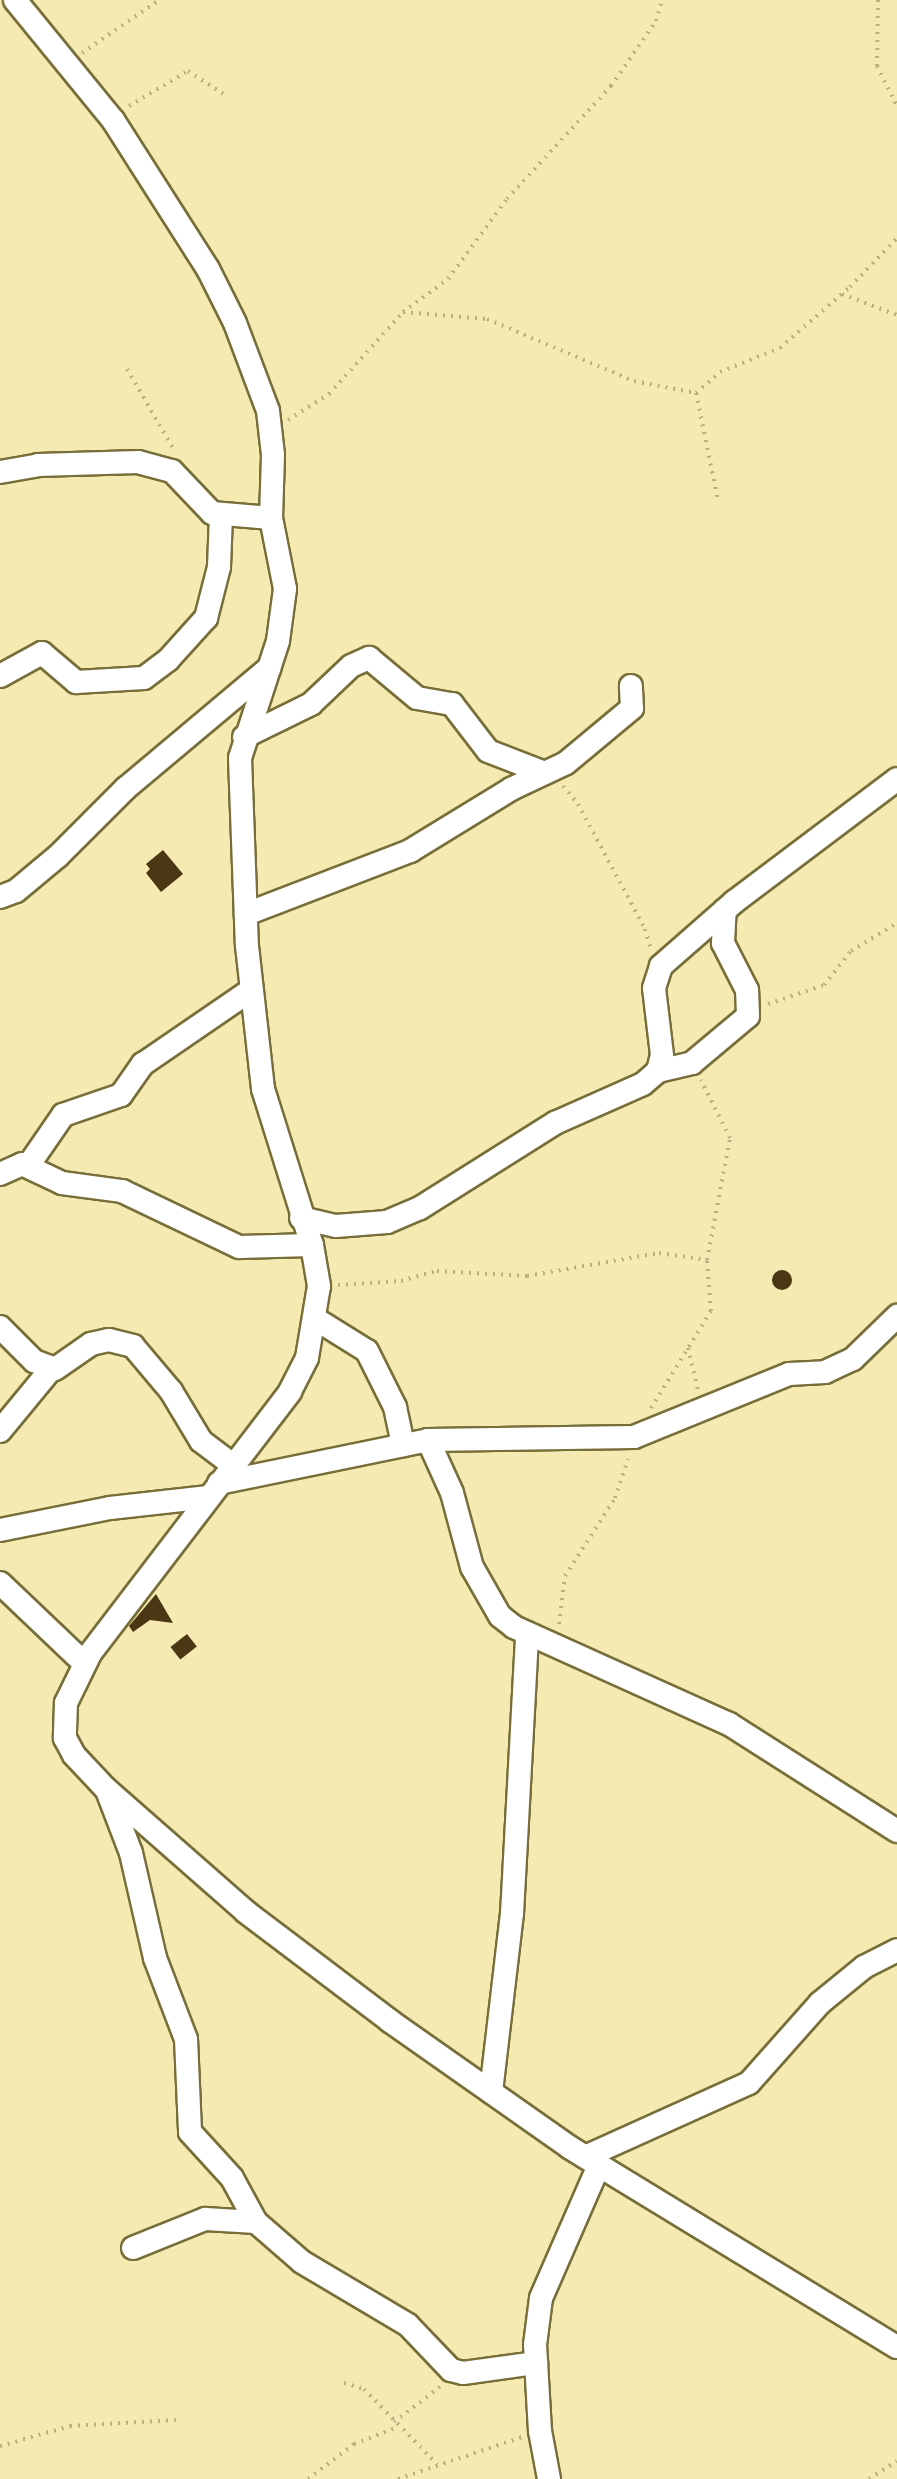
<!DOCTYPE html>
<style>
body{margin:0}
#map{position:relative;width:897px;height:2479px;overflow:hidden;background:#f5eab1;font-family:Rubik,sans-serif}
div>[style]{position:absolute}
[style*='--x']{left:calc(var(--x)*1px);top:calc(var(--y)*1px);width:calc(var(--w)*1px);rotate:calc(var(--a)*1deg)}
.building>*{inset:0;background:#4b3714;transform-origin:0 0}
.round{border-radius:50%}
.path>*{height:4px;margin-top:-2px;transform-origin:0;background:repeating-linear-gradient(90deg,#bab183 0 2px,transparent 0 8px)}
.roads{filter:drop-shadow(2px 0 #786e39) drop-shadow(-2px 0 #786e39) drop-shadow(0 2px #786e39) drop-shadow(0 -2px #786e39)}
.minor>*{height:22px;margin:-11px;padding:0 11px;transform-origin:11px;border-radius:11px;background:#fff}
span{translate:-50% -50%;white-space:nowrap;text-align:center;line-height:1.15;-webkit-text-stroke:8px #f5eab1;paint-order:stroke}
</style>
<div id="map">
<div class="building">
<div style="clip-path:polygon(163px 850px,183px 874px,161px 892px,146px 873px,150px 869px,146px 864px)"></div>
<div class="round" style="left:772px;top:1270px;width:20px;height:20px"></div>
<div style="clip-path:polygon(156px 1594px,173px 1623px,150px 1620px,133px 1632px,129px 1626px)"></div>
<div style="left:187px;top:1634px;width:16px;height:21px;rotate:52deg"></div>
</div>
<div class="path">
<div style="--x:878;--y:0;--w:66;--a:90.9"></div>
<div style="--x:877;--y:66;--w:45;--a:63.4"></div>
<div style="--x:82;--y:53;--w:93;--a:-34.5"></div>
<div style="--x:129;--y:106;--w:69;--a:-30.7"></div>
<div style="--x:188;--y:71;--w:48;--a:33"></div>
<div style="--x:842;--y:294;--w:59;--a:20.9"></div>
<div style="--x:403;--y:312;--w:84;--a:4.8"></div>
<div style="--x:487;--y:319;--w:160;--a:22.9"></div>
<div style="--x:634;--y:381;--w:63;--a:11"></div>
<div style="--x:127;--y:369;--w:94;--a:59.9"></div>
<div style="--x:696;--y:393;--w:32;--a:-41"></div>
<div style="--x:720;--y:372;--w:65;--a:-21.8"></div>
<div style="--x:780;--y:348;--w:93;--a:-41.1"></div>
<div style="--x:850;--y:287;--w:68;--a:-46.2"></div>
<div style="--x:696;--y:393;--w:109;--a:78.4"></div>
<div style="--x:288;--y:420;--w:49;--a:-32.4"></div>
<div style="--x:329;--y:394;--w:110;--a:-47.9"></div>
<div style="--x:403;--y:312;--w:56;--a:-36.3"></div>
<div style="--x:448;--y:279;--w:99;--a:-53.6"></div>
<div style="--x:507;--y:199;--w:154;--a:-47.4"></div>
<div style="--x:611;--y:86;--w:79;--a:-55.3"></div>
<div style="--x:656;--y:21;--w:22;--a:-74"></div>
<div style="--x:563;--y:786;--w:23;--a:50"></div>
<div style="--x:578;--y:804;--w:142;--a:61.8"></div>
<div style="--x:645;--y:929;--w:22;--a:74"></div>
<div style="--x:768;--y:1004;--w:59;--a:-18.7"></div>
<div style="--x:824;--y:985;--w:43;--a:-51.5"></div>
<div style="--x:851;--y:951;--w:54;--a:-31.3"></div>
<div style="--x:338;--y:1285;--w:63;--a:-3.6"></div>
<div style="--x:401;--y:1281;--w:37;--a:-16"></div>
<div style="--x:437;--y:1271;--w:90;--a:3.2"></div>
<div style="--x:527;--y:1276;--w:134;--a:-9.9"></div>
<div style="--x:659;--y:1253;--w:49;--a:8.3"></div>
<div style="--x:688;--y:1348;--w:43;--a:76.6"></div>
<div style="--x:651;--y:1408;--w:114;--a:-58.3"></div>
<div style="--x:711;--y:1311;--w:51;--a:-94.5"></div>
<div style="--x:707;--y:1260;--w:124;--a:-79.3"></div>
<div style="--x:730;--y:1138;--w:65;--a:-116.6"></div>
<div style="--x:559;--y:1624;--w:48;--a:-82.9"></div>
<div style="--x:565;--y:1576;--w:93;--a:-57.3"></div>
<div style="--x:615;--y:1498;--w:41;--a:-71.6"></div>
<div style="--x:344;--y:2383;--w:21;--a:17"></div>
<div style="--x:364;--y:2389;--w:105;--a:45.8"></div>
<div style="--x:394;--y:2422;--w:58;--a:-37.3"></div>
<div style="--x:0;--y:2446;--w:73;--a:-15.9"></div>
<div style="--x:70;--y:2426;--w:106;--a:-3.2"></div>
<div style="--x:308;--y:2479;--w:58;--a:-37.3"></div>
<div style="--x:354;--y:2444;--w:47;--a:-21.1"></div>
<div style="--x:398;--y:2479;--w:131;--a:-18.7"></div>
<div style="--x:869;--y:2479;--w:33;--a:-33"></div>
</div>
<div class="roads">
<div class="minor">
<div style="--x:15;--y:0;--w:155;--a:50.8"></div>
<div style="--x:113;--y:120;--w:177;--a:57.5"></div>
<div style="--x:208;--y:269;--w:60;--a:63.4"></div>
<div style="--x:235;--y:323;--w:94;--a:69.4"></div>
<div style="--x:268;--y:411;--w:44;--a:83.5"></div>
<div style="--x:273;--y:455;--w:63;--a:91.8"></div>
<div style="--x:271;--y:518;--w:72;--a:78.8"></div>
<div style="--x:285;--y:589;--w:52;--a:97.7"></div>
<div style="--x:278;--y:641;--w:123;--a:108"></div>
<div style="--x:240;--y:758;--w:188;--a:87.9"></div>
<div style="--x:247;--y:946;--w:144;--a:83.6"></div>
<div style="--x:263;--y:1089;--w:164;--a:72.6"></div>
<div style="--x:312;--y:1245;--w:42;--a:80.3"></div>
<div style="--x:319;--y:1286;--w:73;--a:99.5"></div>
<div style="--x:307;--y:1358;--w:38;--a:117"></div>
<div style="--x:290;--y:1392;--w:330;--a:127.4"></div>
<div style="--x:90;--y:1654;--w:55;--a:116.1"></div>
<div style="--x:66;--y:1703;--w:35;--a:92"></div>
<div style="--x:65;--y:1738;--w:19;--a:62"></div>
<div style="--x:74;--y:1755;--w:45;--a:46.8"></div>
<div style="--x:105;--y:1788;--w:188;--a:41.3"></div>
<div style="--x:246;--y:1912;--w:181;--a:37.1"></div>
<div style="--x:390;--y:2021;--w:219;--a:35.1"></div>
<div style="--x:569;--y:2147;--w:384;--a:31.4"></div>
<div style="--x:0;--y:472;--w:39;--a:-10"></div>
<div style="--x:38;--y:465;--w:100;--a:-1.7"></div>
<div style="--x:138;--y:462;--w:35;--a:15"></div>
<div style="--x:172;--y:471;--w:58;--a:46.4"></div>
<div style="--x:212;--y:513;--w:59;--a:4.8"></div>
<div style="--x:0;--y:676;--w:48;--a:-28.7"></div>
<div style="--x:42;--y:653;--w:45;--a:40.5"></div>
<div style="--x:76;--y:682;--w:68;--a:-3.4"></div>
<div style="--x:144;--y:678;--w:30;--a:-37"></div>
<div style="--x:168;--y:660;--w:57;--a:-47.9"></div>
<div style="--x:206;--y:618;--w:53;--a:-75.7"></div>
<div style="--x:219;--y:567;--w:51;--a:-87.8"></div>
<div style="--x:244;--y:737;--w:75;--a:-26.2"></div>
<div style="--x:311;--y:704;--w:55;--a:-43.5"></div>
<div style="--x:351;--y:666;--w:20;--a:-24"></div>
<div style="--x:369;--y:658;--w:62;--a:39.8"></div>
<div style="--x:417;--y:698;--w:36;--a:10"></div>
<div style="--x:452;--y:704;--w:59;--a:52.5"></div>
<div style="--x:488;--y:751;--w:61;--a:21.1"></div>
<div style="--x:0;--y:897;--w:17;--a:-21"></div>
<div style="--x:16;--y:891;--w:55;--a:-39.8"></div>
<div style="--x:58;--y:856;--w:96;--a:-45"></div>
<div style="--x:126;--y:788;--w:187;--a:-40"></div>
<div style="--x:246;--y:914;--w:176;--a:-21"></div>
<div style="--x:410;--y:851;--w:119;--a:-31.5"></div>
<div style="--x:511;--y:789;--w:61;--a:-25.3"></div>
<div style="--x:566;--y:763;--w:86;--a:-39.8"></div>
<div style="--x:632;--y:708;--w:22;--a:-93"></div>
<div style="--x:658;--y:1071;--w:35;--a:-13"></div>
<div style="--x:692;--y:1063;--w:73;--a:-40"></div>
<div style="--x:748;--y:1016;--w:26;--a:-92"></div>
<div style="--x:747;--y:990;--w:53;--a:-117.1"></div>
<div style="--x:723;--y:943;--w:33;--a:-87"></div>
<div style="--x:28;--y:1166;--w:62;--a:-55.5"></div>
<div style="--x:63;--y:1115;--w:61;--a:-19"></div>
<div style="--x:121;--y:1095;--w:38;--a:-55"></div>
<div style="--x:143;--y:1064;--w:131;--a:-34.4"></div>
<div style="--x:0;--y:1174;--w:24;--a:-24"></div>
<div style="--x:22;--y:1164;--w:44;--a:25.4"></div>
<div style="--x:62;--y:1183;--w:61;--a:7.6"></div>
<div style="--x:122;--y:1191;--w:130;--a:25.6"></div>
<div style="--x:239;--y:1247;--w:73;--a:-1.6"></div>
<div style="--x:301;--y:1218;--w:36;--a:13"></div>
<div style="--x:336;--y:1226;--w:51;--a:-4.5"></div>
<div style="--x:387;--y:1222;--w:36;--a:-23"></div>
<div style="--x:420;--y:1208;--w:160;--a:-32.2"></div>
<div style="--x:555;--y:1123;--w:96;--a:-23.9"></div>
<div style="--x:643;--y:1084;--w:20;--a:-41"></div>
<div style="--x:658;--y:1071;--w:16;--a:-76"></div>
<div style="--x:662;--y:1055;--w:67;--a:-96.8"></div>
<div style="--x:654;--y:988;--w:23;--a:-72"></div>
<div style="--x:661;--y:966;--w:97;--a:-41.2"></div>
<div style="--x:734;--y:902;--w:204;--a:-37"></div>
<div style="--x:314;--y:1318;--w:62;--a:31.9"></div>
<div style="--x:367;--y:1351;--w:63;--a:63.4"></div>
<div style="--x:395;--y:1407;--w:39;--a:78"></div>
<div style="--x:0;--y:1327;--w:48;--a:45"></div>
<div style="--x:34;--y:1361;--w:22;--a:21"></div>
<div style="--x:55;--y:1369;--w:44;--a:-34.8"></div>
<div style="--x:91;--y:1344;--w:18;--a:-13"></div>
<div style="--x:109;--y:1340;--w:25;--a:14"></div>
<div style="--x:133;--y:1346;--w:59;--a:49.8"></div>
<div style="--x:171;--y:1391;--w:58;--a:59"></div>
<div style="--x:201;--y:1441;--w:39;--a:37"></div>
<div style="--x:0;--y:1431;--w:82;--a:-50.5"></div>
<div style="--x:428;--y:1440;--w:58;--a:65.6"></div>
<div style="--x:452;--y:1493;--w:77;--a:74.9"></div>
<div style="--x:472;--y:1567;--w:56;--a:60.3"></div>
<div style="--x:500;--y:1616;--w:18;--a:38"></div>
<div style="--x:514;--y:1627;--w:236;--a:24.3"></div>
<div style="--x:729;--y:1724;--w:199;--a:32.5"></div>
<div style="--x:219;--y:1483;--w:213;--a:-11.6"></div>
<div style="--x:428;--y:1440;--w:206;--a:-0.8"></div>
<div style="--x:634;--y:1437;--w:167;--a:-22.1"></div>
<div style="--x:789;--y:1374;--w:36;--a:-3"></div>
<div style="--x:825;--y:1372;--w:31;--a:-25"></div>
<div style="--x:853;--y:1359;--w:62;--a:-44.3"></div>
<div style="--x:0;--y:1530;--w:112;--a:-11.3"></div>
<div style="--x:110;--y:1508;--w:99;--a:-6.4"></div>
<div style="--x:0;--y:1583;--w:116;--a:43.6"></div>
<div style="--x:108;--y:1793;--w:64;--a:69"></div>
<div style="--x:131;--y:1853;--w:108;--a:77.1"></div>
<div style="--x:155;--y:1958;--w:87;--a:69.1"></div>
<div style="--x:186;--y:2039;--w:93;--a:87.5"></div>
<div style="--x:190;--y:2132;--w:62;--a:47.6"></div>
<div style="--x:232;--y:2178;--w:50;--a:61.4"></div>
<div style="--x:256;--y:2222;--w:61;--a:41"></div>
<div style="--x:302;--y:2262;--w:123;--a:30.7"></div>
<div style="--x:408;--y:2325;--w:62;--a:46.3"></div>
<div style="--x:451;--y:2370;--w:12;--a:14"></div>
<div style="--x:463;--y:2373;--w:74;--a:-7.8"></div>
<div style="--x:491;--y:2092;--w:179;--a:-83.3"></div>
<div style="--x:512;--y:1914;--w:281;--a:-86.9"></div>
<div style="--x:585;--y:2157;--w:180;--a:-24.3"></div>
<div style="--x:749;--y:2083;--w:107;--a:-48.4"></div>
<div style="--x:820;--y:2003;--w:57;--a:-39.3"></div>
<div style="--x:864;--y:1967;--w:37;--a:-27"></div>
<div style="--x:133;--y:2248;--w:78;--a:-21.9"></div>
<div style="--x:205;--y:2219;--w:51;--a:3.4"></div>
<div style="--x:549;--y:2479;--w:49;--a:-100.6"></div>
<div style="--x:540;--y:2431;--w:86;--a:-93.3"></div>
<div style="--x:535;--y:2345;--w:47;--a:-82.7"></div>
<div style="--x:541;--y:2298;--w:145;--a:-66.4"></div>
</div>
</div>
</div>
